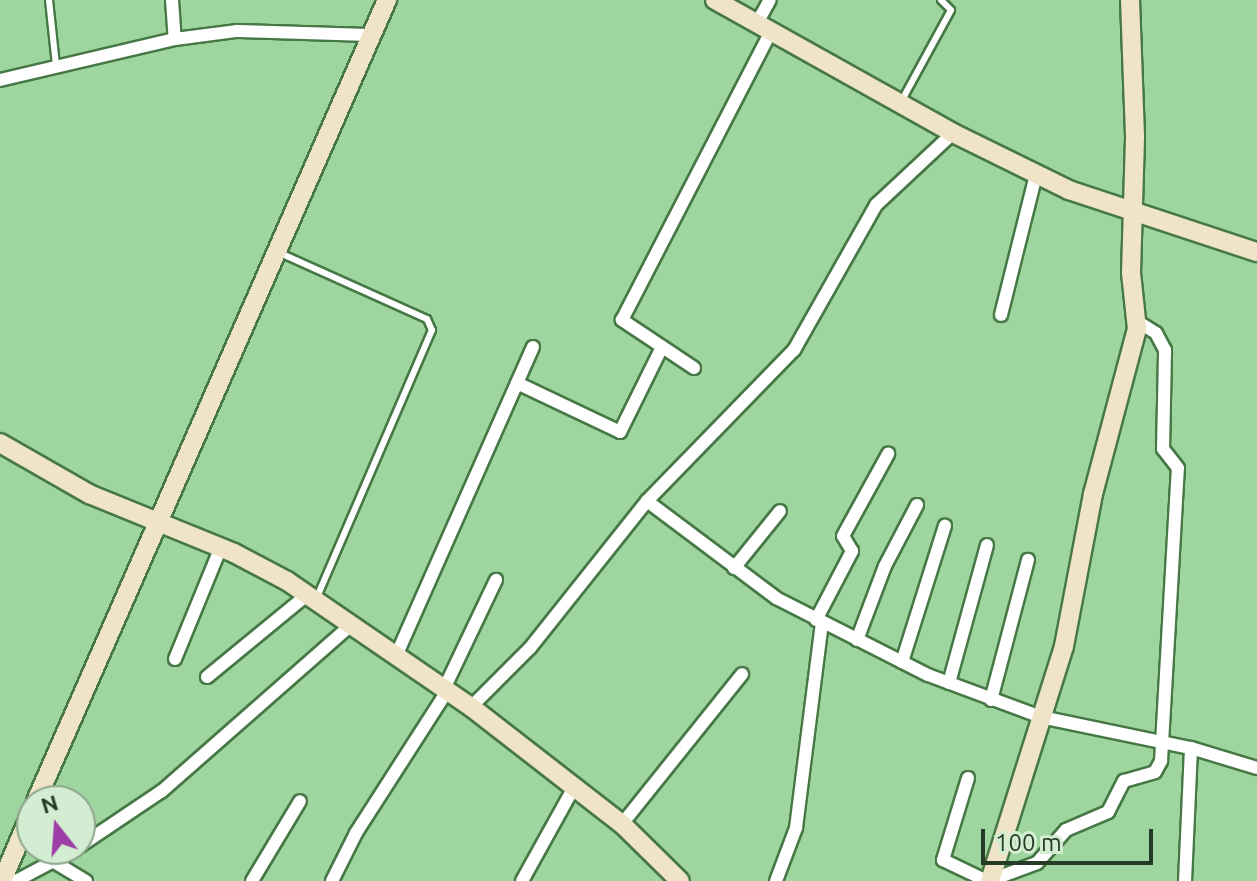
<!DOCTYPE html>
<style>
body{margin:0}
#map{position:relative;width:1257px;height:881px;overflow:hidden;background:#9fd59e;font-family:Ubuntu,sans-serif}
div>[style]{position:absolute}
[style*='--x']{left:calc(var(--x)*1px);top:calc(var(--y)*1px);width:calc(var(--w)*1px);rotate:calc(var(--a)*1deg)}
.roads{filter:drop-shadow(2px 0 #467846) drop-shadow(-2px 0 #467846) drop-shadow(0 2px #467846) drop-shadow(0 -2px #467846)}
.lane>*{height:6px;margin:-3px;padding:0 3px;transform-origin:3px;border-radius:3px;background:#fff}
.street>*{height:12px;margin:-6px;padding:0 6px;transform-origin:6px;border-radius:6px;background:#fff}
.secondary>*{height:18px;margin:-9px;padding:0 9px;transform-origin:9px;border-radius:9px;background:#efe3c8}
span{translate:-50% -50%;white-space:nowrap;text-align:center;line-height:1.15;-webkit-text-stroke:6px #d2edd1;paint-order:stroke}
.north{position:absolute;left:16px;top:785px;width:80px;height:80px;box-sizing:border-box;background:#d2edd1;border:2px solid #8da68c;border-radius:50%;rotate:343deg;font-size:22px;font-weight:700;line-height:32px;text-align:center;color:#263b25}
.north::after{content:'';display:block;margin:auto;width:28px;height:36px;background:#9d3ea6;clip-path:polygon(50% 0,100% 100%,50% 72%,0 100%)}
.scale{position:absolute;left:981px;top:829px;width:172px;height:36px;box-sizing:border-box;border:4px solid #263b25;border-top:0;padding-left:10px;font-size:24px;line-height:28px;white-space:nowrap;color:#263b25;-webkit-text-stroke:6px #d2edd1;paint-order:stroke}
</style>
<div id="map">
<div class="roads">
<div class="lane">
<div style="--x:49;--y:0;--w:65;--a:83.9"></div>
<div style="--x:902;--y:100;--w:102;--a:-61.4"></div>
<div style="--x:951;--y:10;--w:14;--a:-135"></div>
<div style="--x:280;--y:253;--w:161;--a:24.2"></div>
<div style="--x:427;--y:319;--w:12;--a:66"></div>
<div style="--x:432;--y:330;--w:291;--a:113.3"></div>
</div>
<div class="street">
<div style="--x:172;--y:0;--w:39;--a:86"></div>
<div style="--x:757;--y:23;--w:26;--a:-61"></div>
<div style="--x:0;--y:80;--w:180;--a:-13.2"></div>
<div style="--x:175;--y:39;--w:63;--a:-7.4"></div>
<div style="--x:237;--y:31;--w:134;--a:1.7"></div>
<div style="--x:1001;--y:315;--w:144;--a:-76"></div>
<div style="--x:694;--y:368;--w:87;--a:-146.3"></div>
<div style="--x:622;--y:320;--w:325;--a:-62.7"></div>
<div style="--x:517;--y:383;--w:114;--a:25.4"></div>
<div style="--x:620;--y:432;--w:95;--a:-63.7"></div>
<div style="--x:647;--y:501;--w:161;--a:36.9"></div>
<div style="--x:776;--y:598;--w:170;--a:26.9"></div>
<div style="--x:928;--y:675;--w:121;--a:20.4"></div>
<div style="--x:1041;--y:717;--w:153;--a:11.7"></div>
<div style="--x:1191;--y:748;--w:69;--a:16.9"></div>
<div style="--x:734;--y:568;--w:73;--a:-51.1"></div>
<div style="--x:816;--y:620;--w:78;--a:-62.4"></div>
<div style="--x:852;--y:551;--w:17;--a:-121"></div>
<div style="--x:843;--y:536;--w:94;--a:-61.2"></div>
<div style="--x:857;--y:640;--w:79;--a:-69.3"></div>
<div style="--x:885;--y:566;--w:69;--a:-62.3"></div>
<div style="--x:396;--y:656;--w:338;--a:-66.1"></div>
<div style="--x:175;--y:659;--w:121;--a:-67.7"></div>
<div style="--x:902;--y:662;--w:143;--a:-72.5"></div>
<div style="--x:207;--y:677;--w:129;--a:-39.4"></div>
<div style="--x:949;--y:683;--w:143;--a:-74.6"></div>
<div style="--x:444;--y:689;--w:121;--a:-64.5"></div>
<div style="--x:991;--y:700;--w:145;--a:-75.2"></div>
<div style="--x:471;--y:707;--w:83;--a:-45"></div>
<div style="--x:530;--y:648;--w:188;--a:-51.5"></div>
<div style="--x:647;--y:501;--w:211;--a:-45.8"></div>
<div style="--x:794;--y:350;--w:167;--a:-60.5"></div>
<div style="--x:876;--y:205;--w:105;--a:-43.1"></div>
<div style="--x:968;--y:778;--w:86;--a:107"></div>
<div style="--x:943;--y:860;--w:49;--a:25.5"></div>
<div style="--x:622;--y:824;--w:192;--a:-51.3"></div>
<div style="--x:80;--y:846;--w:99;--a:-33.9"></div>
<div style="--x:162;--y:791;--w:252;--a:-41.3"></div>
<div style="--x:56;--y:863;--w:35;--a:31"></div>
<div style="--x:991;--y:880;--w:49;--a:-20.3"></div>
<div style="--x:1037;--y:863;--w:44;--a:-48.7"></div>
<div style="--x:1066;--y:830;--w:46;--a:-23.2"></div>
<div style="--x:1108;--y:812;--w:35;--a:-63"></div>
<div style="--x:1124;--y:781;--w:32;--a:-16"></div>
<div style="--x:1155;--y:772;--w:13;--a:-61"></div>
<div style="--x:1161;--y:761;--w:293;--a:-86.7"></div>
<div style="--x:1178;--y:468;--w:24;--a:-128"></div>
<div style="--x:1163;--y:449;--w:99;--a:-88.8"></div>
<div style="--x:1165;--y:350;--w:19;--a:-118"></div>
<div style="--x:1156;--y:333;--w:22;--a:-148"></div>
<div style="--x:16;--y:881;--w:68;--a:-28.1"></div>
<div style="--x:252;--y:881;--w:93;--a:-59"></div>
<div style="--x:332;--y:881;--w:54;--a:-63.4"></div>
<div style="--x:356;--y:833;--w:169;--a:-57.3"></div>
<div style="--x:522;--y:881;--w:107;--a:-61"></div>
<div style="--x:776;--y:881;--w:57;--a:-69.3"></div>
<div style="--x:796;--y:828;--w:207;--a:-82.8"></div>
<div style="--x:1185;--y:881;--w:133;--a:-87.4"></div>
</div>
<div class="secondary">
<div style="--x:715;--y:0;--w:273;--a:29.2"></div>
<div style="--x:953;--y:133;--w:129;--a:26.2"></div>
<div style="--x:1069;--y:190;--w:198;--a:18.3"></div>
<div style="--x:0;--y:443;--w:103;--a:29.8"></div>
<div style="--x:89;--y:494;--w:157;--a:22.1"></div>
<div style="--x:234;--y:553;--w:60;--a:27.8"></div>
<div style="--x:287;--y:581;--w:223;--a:34.4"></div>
<div style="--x:471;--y:707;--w:191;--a:37.8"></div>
<div style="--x:622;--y:824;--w:81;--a:44.5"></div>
<div style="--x:36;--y:801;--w:875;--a:-66.34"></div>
<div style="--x:2;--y:881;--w:76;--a:-66.8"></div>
<div style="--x:990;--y:881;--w:246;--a:-72.5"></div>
<div style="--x:1064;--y:646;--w:155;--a:-79.2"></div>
<div style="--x:1093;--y:494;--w:171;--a:-75.1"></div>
<div style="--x:1137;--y:329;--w:56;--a:-96.1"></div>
<div style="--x:1131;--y:273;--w:137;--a:-88.3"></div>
<div style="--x:1135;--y:136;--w:136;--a:-92.1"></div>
</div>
</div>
<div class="north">N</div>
<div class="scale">100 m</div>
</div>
